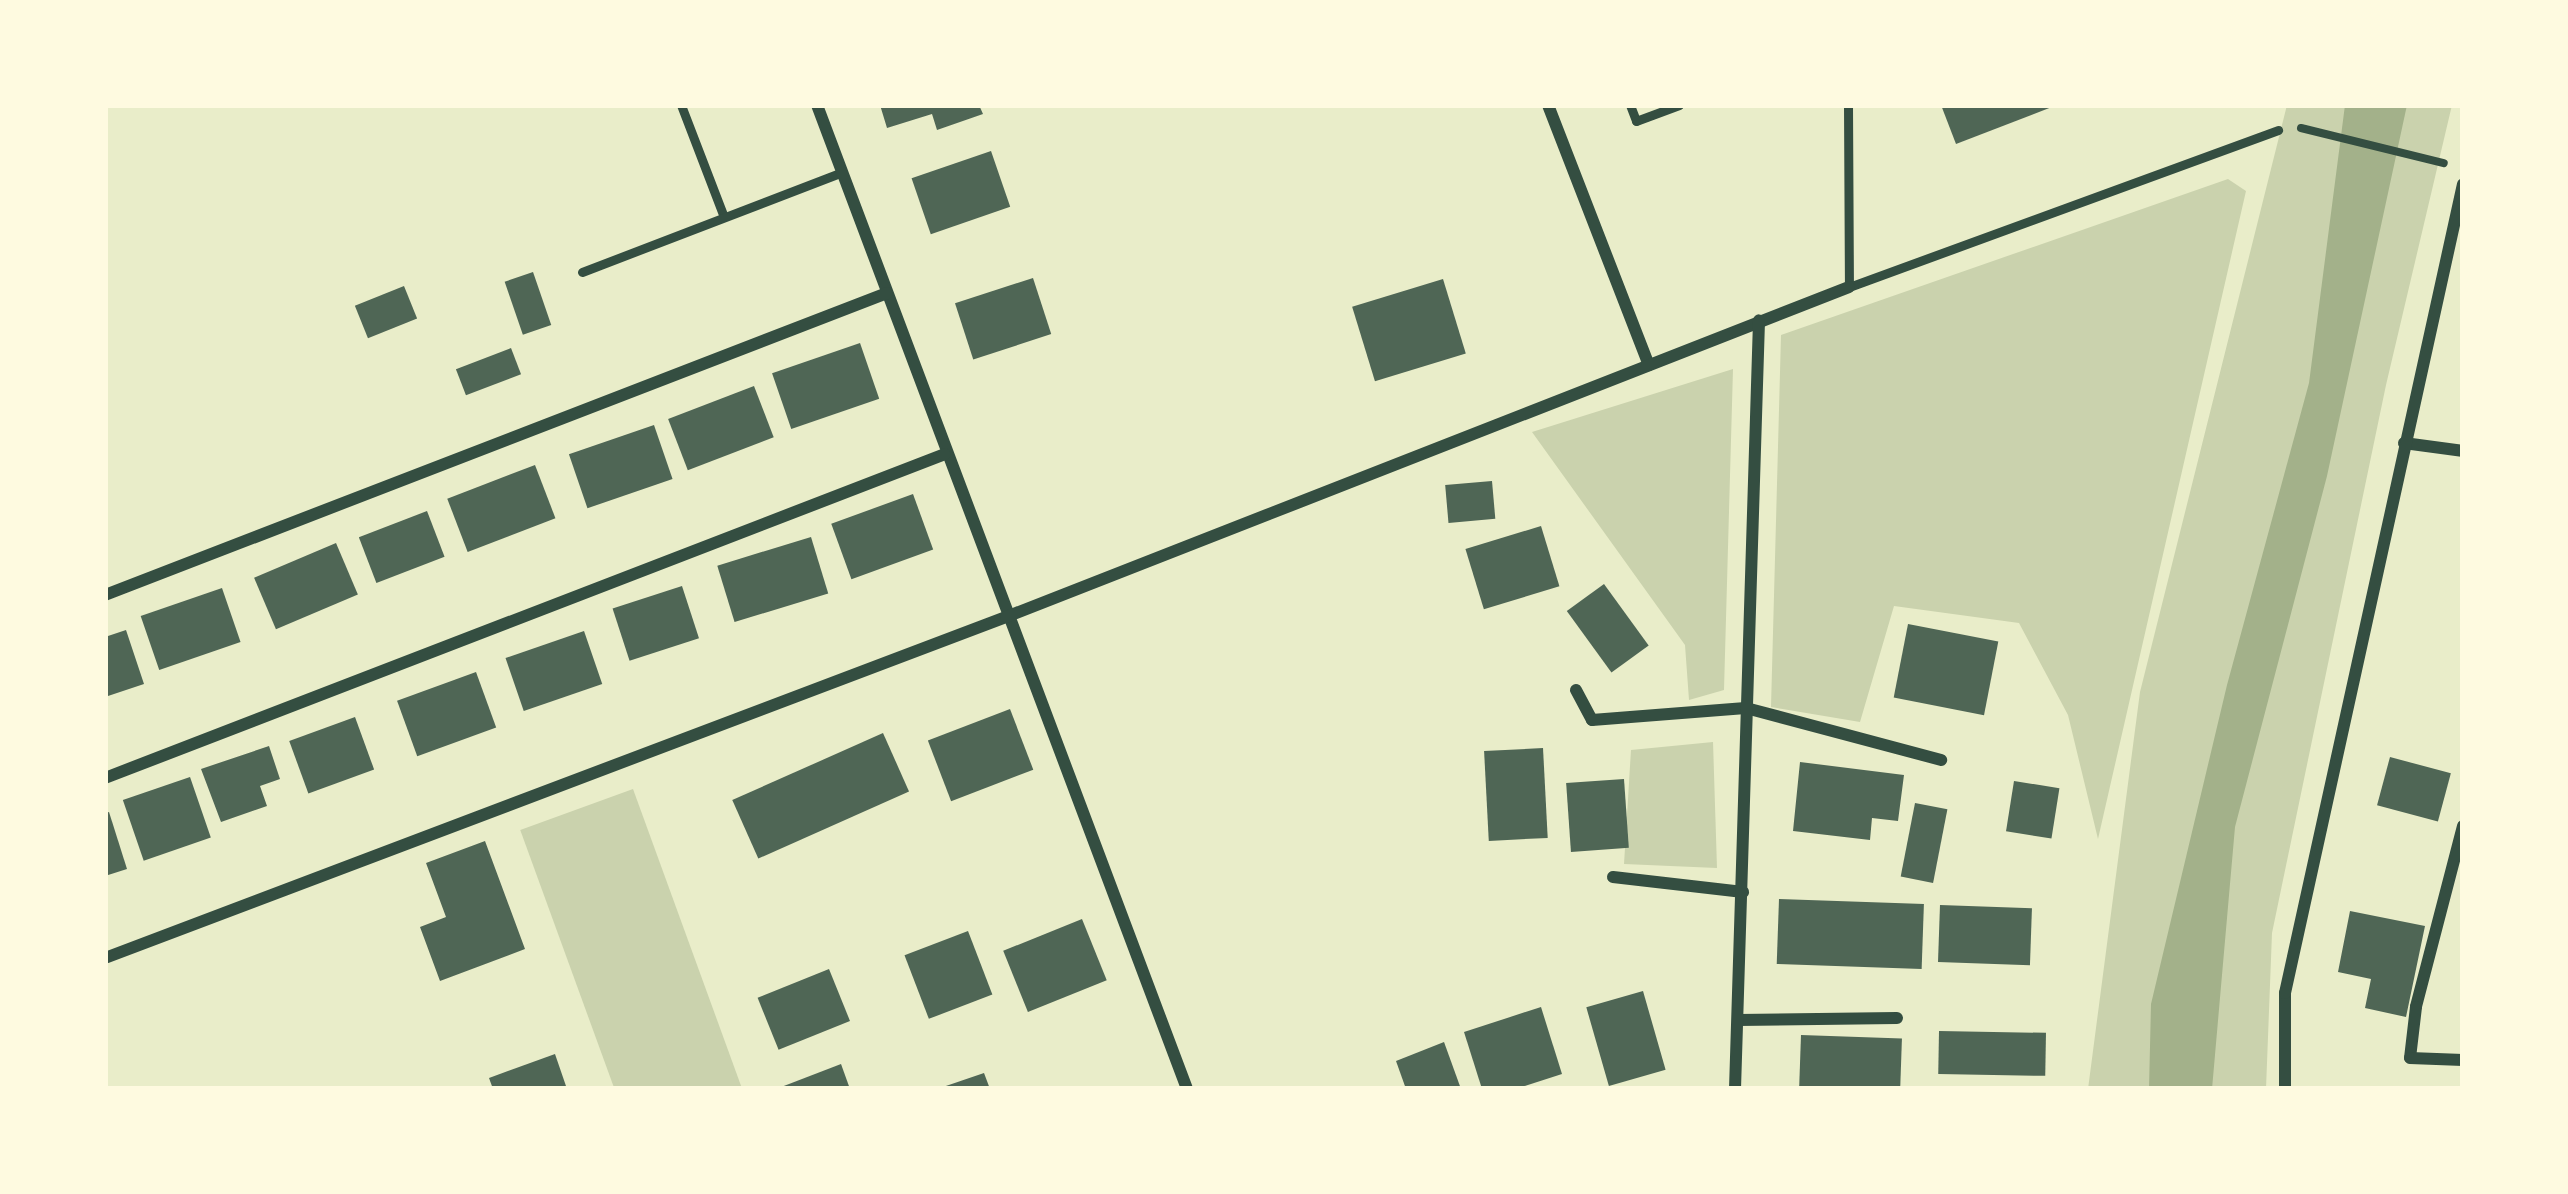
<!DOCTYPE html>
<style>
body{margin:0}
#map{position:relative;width:2568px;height:1194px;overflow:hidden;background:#e9edc9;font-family:"Space Grotesk",sans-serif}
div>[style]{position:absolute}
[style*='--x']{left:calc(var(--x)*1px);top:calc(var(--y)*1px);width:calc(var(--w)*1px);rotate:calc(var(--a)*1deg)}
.green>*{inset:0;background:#cad2ad;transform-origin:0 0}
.water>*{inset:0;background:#a3b18a}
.building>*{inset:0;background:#4f6655;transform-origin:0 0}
.path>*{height:8px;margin:-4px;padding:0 4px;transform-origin:4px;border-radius:4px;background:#344e41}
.service>*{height:9px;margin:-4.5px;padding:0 4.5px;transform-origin:4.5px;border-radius:4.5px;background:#344e41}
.minor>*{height:12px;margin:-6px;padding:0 6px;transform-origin:6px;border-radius:6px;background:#344e41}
span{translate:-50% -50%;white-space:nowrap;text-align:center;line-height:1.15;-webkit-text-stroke:12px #fefae0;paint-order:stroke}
.frame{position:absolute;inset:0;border:108px solid #fefae0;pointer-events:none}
</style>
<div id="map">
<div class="green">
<div style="clip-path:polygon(2287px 105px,2452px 105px,2386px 385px,2272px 933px,2266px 1089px,2088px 1089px,2140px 692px)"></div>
<div style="clip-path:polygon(2228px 179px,2246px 191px,2098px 839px,2068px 715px,2019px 623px,1894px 606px,1860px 722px,1771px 707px,1781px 335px)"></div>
<div style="clip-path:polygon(1733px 369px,1724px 690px,1689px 700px,1685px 645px,1532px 432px)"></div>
<div style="clip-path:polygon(1713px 742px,1717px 868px,1624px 864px,1631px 750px)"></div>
<div style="left:633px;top:789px;width:319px;height:120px;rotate:70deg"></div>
</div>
<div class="water">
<div style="clip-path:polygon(2345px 105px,2407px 105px,2327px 476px,2235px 827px,2212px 1089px,2149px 1089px,2151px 1004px,2227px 685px,2309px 383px)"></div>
</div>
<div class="building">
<div style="clip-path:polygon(880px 105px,979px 105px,983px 114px,937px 130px,932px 114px,887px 128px)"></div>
<div style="clip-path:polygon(1941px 105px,2057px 105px,1956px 144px)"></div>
<div style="left:991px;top:151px;width:59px;height:84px;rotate:71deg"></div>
<div style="left:533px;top:272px;width:56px;height:30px;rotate:71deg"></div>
<div style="left:1033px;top:278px;width:59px;height:82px;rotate:72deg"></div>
<div style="left:1443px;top:279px;width:78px;height:95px;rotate:73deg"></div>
<div style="left:404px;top:286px;width:35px;height:53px;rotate:68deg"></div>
<div style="left:860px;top:343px;width:59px;height:93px;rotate:71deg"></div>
<div style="left:511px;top:348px;width:28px;height:59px;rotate:69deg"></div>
<div style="left:754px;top:386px;width:55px;height:92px;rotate:69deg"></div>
<div style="left:654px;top:425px;width:57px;height:90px;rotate:71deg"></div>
<div style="left:535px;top:465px;width:57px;height:94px;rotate:69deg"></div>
<div style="left:1492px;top:481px;width:38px;height:47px;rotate:85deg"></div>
<div style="left:913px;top:494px;width:59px;height:87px;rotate:70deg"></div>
<div style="left:427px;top:511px;width:49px;height:73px;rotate:69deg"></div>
<div style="left:1541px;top:526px;width:63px;height:79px;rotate:73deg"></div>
<div style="left:811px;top:537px;width:59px;height:98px;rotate:73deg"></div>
<div style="left:336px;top:543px;width:56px;height:89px;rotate:67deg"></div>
<div style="left:1604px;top:584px;width:76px;height:46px;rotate:54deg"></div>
<div style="left:682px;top:586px;width:55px;height:73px;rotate:72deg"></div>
<div style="left:222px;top:588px;width:57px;height:86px;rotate:71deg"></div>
<div style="left:1908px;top:624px;width:92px;height:75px;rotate:11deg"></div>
<div style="clip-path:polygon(126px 630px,144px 684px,105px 697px,105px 637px)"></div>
<div style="left:584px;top:631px;width:56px;height:83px;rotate:71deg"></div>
<div style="left:476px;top:672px;width:59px;height:84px;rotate:70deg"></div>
<div style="left:1010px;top:709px;width:65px;height:88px;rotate:69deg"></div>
<div style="left:355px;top:717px;width:56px;height:70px;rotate:70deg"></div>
<div style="left:883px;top:733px;width:64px;height:165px;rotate:66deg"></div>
<div style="clip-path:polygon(269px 746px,280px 779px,260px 786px,267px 806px,221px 822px,201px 769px)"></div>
<div style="left:1543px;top:748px;width:90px;height:59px;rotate:87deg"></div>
<div style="left:2390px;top:757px;width:63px;height:50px;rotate:15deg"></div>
<div style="clip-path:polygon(1800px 762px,1904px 775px,1898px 821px,1872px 818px,1870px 840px,1793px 831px)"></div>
<div style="left:190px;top:777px;width:64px;height:71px;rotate:71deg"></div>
<div style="left:1624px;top:779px;width:69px;height:58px;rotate:86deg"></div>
<div style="left:2014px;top:781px;width:46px;height:51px;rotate:9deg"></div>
<div style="left:1915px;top:803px;width:33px;height:75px;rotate:11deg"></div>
<div style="clip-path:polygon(109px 812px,127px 869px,105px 876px,105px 813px)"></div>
<div style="clip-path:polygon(485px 841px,525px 949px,440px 981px,420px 927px,446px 917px,426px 863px)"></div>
<div style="left:1779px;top:899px;width:145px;height:65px;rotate:2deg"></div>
<div style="left:1940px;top:905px;width:92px;height:57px;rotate:2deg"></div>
<div style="clip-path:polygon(2350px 911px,2425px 926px,2406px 1017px,2365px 1008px,2371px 979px,2338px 972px)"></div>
<div style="left:1082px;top:919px;width:66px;height:85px;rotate:68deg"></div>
<div style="left:968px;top:931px;width:68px;height:68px;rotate:69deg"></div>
<div style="left:829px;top:969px;width:56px;height:77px;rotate:68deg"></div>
<div style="left:1643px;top:991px;width:82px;height:59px;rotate:74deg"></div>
<div style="clip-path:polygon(1541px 1007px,1562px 1074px,1515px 1089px,1482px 1089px,1464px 1032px)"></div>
<div style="left:1939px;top:1031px;width:107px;height:43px;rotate:1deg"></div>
<div style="left:1801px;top:1035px;width:101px;height:54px;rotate:2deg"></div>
<div style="clip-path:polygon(1444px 1042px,1461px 1089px,1406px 1089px,1396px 1061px)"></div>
<div style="clip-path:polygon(555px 1054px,567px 1089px,493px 1089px,489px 1078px)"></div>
<div style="clip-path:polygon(841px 1064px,850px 1089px,776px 1089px)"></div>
<div style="clip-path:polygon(984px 1073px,990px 1089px,940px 1089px,940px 1088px)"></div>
</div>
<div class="path">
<div style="--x:2301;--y:128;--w:147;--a:13.8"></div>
</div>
<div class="service">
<div style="--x:681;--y:105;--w:120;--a:69"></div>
<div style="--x:1630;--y:105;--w:17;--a:69"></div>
<div style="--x:1636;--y:121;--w:46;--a:-20.4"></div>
<div style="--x:1848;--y:105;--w:182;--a:89.7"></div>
<div style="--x:1849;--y:287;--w:457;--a:-20.1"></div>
<div style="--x:582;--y:272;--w:279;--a:-21"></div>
</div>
<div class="minor">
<div style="--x:817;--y:105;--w:1051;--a:69.39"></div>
<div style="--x:1548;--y:105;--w:279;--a:68.8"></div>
<div style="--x:2404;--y:443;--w:60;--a:7.7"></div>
<div style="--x:105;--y:595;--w:838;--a:-21.12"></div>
<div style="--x:1576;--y:690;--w:34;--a:62"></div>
<div style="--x:1592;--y:720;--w:154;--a:-4.5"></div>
<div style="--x:1746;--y:708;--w:202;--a:14.9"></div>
<div style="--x:105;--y:778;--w:900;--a:-21.09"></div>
<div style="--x:2463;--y:826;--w:187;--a:104.6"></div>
<div style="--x:2416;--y:1007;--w:51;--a:96.7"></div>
<div style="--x:2410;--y:1058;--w:53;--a:2.2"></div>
<div style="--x:1613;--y:877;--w:131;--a:6.6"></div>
<div style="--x:105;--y:958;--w:963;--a:-20.73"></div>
<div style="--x:1006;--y:617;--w:905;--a:-21.38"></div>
<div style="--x:1738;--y:1020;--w:159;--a:-0.7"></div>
<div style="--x:1735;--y:1089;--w:769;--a:-88.21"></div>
<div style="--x:2285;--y:1089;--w:96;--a:-90"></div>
<div style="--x:2285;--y:993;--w:828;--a:-77.59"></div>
</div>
<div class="frame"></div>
</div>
